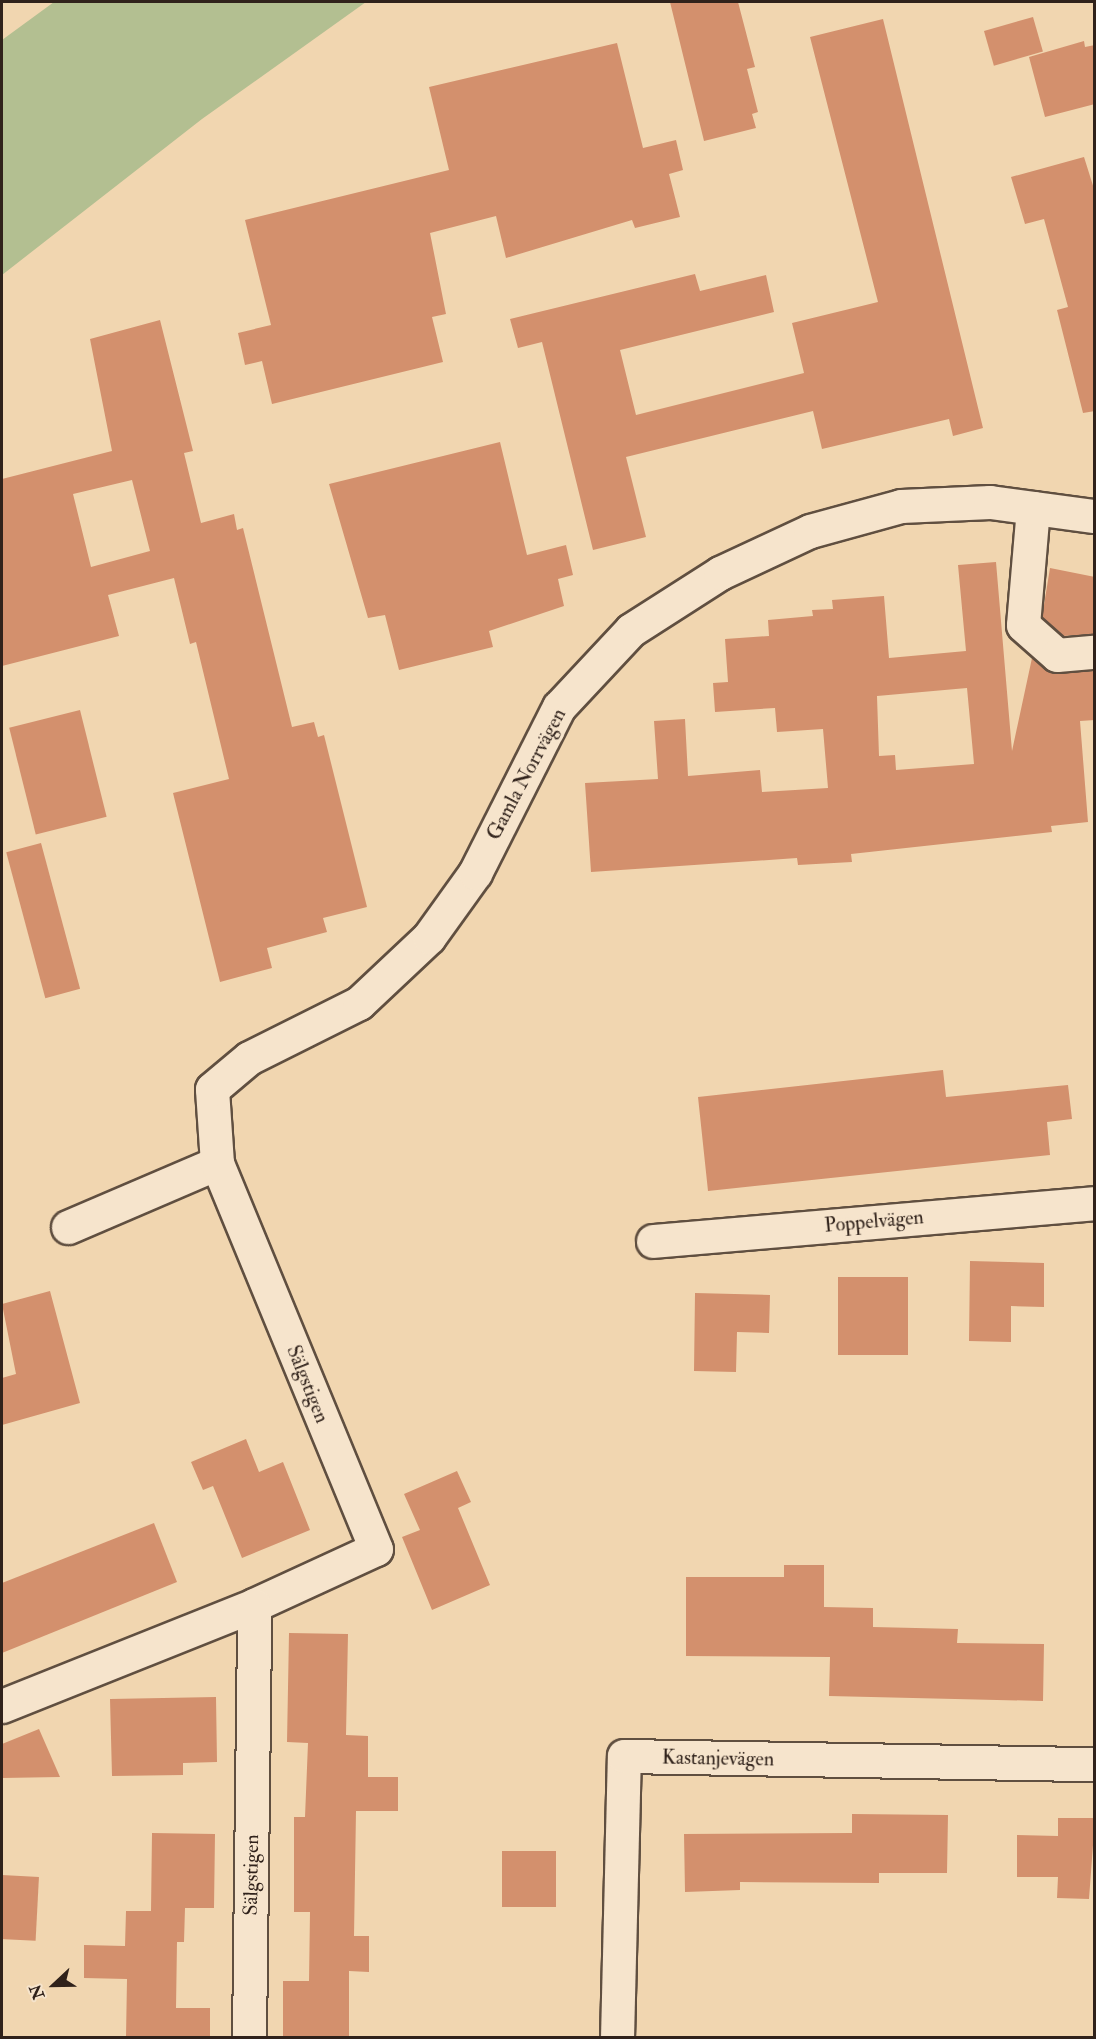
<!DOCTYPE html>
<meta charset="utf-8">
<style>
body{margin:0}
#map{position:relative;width:1096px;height:2039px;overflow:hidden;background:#f1d6b0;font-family:"IM FELL Double Pica",serif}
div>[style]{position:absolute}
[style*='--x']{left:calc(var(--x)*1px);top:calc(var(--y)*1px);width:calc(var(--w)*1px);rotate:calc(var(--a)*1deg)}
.green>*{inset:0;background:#b3bf91}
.building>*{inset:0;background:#d3906d;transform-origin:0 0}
.roads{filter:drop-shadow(2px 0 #604f40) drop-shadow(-2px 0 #604f40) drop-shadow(0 2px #604f40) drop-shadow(0 -2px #604f40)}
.minor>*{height:33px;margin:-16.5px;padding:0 16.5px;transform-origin:16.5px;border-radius:16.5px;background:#f6e4cc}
span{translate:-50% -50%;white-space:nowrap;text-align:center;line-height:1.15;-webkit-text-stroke:6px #f6e4cc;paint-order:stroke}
.street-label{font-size:20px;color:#30221b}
.frame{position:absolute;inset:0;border:3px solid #30221b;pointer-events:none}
.north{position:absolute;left:24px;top:1955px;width:60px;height:60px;-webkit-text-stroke:4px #f6e4cc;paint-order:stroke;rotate:248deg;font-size:16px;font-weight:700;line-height:24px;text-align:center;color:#30221b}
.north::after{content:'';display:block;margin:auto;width:21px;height:27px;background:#30221b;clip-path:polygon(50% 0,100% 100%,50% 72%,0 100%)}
</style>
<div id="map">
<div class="green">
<div style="clip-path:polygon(54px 2px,366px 2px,202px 119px,2px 275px,2px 40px)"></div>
</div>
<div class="building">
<div style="clip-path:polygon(670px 2px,738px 2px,755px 67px,747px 69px,758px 112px,752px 114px,756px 128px,704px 141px)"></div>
<div style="left:1033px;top:17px;width:36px;height:51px;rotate:74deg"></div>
<div style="clip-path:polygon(883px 19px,983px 428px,953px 436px,949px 419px,822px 449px,813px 411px,626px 457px,646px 537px,593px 550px,542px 342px,518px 348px,510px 319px,695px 274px,700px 291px,766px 275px,774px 312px,620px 350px,636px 415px,804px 373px,792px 323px,878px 302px,810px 37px)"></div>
<div style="clip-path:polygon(1084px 41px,1085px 47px,1095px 45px,1095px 104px,1045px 117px,1029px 57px)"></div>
<div style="clip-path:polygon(617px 43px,643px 148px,676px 140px,683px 170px,669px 174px,680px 217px,635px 228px,632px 220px,506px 258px,496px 216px,430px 233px,446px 314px,432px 317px,443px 362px,272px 404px,262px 361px,245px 365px,238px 333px,271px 325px,245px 220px,449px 170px,429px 87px)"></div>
<div style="clip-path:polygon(1084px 157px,1095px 192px,1095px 411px,1083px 413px,1057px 310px,1068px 307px,1044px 219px,1025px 224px,1011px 177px)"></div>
<div style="clip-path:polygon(evenodd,160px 320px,193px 451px,184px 453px,201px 523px,234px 514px,237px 530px,243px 528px,292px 727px,314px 722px,318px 737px,324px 735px,367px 907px,323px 918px,327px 932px,267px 948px,272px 968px,220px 982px,173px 793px,229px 779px,196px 642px,190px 644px,174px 578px,108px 595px,119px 636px,2px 666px,2px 479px,112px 451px,90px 339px,160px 320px,132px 480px,150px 551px,91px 567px,73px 494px,132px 480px)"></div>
<div style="clip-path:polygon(500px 442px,527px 555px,566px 545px,573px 575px,558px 579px,564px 606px,489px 631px,493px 647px,399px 670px,385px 615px,368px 618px,329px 484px)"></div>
<div style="clip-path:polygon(evenodd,996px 562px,1012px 751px,1032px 658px,1052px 673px,1095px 671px,1095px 720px,1080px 721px,1088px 822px,1051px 826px,1052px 832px,851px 854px,852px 862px,798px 865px,797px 858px,591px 872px,585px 783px,658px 779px,654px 721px,685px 719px,688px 776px,760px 770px,762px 792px,828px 788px,823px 729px,777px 732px,775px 708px,715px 712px,713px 683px,728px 682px,725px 639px,769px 636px,768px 620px,813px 616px,812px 610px,833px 609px,832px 600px,884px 596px,889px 658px,966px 651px,958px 565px,996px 562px,967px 688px,974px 764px,896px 770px,895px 755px,879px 756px,877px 696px,967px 688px)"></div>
<div style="clip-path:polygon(1050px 568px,1095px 577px,1095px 634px,1063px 636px,1042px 617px)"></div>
<div style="left:80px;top:710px;width:110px;height:73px;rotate:76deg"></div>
<div style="left:41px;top:843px;width:151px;height:36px;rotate:75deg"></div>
<div style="clip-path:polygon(943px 1070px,946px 1097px,1068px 1085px,1072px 1119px,1047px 1122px,1050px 1155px,708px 1191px,698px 1097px)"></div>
<div style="clip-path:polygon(970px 1261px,1044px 1263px,1044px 1307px,1011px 1306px,1011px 1342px,969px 1341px)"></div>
<div style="left:838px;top:1277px;width:70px;height:78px"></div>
<div style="clip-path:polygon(50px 1291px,80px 1403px,2px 1425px,2px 1378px,16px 1374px,2px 1304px)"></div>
<div style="clip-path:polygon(695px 1293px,770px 1295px,769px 1333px,737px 1332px,736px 1372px,694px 1371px)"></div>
<div style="clip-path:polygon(246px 1439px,259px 1472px,283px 1462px,310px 1530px,242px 1558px,213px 1486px,203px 1490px,191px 1462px)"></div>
<div style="clip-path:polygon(457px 1471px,471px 1502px,458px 1508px,490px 1585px,432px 1610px,402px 1537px,420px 1530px,404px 1494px)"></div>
<div style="clip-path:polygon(154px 1523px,177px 1582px,2px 1653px,2px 1583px)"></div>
<div style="clip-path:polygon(784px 1565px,824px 1565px,824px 1607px,873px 1608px,873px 1627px,958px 1629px,957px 1643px,1044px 1644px,1043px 1701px,829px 1696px,830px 1657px,686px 1656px,686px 1577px,784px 1577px)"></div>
<div style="clip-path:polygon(289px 1633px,348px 1634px,346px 1735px,368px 1736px,368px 1777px,398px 1777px,398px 1811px,356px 1811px,354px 1936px,369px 1936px,369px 1972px,349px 1971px,349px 2037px,283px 2037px,283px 1981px,309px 1981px,310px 1912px,294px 1912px,294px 1817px,305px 1817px,308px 1743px,287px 1742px)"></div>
<div style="clip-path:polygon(216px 1697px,217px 1762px,183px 1763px,183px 1775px,112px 1776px,110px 1699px)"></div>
<div style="clip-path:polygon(39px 1729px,60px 1777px,2px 1778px,2px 1744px)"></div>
<div style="clip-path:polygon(852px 1814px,948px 1815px,947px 1873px,879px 1873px,879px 1883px,740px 1882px,740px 1890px,685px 1892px,684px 1834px,852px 1833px)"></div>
<div style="clip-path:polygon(1058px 1818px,1095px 1818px,1089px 1899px,1057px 1898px,1058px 1877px,1017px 1877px,1017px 1835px,1058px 1836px)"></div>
<div style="clip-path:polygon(152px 1833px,215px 1834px,214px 1908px,185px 1908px,184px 1942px,177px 1942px,176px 2008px,210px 2008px,210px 2037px,126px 2037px,127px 1979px,84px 1978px,84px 1945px,125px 1946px,126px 1911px,151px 1911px)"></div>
<div style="left:502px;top:1851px;width:54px;height:56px"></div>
<div style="left:2px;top:1875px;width:37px;height:64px;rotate:3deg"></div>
</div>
<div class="roads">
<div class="minor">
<div style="--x:1033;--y:508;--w:117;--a:94.9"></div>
<div style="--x:1023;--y:625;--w:45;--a:41.4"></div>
<div style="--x:1057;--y:655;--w:37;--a:-5"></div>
<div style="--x:68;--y:1227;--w:162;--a:-23.2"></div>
<div style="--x:653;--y:1241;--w:443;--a:-4.9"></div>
<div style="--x:2;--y:1706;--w:271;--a:-21.8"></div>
<div style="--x:254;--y:1605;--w:134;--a:-24.7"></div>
<div style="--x:376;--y:1549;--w:417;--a:-112.4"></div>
<div style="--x:217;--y:1163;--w:74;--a:-93.9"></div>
<div style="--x:212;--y:1089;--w:48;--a:-40"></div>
<div style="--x:249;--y:1058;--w:123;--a:-26.6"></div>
<div style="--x:359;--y:1003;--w:96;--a:-43.3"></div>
<div style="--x:429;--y:937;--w:79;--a:-54.3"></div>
<div style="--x:475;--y:873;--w:186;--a:-63.2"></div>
<div style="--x:559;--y:707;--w:105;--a:-46.9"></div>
<div style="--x:631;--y:630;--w:106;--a:-32.6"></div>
<div style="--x:720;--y:573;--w:99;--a:-25"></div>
<div style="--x:810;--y:531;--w:94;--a:-15.4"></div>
<div style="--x:901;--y:506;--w:89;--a:-2.6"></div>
<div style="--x:990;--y:502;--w:105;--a:7.7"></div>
<div style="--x:249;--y:2038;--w:433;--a:-89.3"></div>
<div style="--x:617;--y:2038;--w:282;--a:-88.6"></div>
<div style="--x:624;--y:1756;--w:470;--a:1"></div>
</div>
</div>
<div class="street-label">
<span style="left:526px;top:774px;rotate:-62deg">Gamla Norrvägen</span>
<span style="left:874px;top:1221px;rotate:-5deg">Poppelvägen</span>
<span style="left:308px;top:1384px;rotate:68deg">Sälgstigen</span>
<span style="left:718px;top:1758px;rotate:1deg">Kastanjevägen</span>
<span style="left:251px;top:1875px;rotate:-89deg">Sälgstigen</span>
</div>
<div class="frame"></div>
<div class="north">N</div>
</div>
